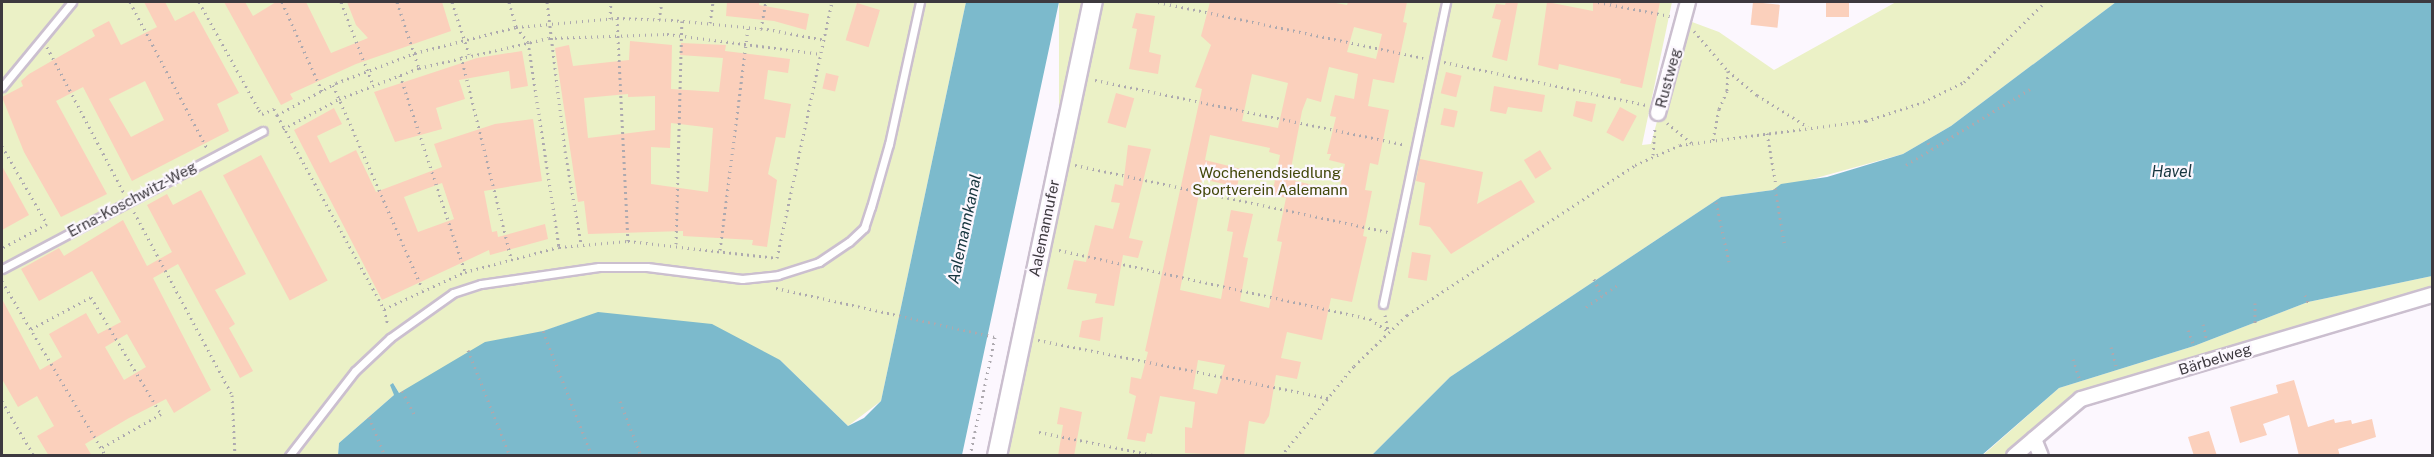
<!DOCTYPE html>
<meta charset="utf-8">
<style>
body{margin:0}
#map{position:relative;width:2434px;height:457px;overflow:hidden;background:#fcf7fe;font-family:"Public Sans",sans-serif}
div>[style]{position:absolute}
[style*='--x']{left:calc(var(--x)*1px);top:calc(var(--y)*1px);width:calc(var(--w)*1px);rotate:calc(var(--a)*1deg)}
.green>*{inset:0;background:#ebf1c6;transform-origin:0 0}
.water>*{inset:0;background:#7cbacc}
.building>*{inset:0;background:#fbd0bc;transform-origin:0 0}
.path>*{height:3px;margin-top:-1.5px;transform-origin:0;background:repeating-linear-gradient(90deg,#ada9af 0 1.5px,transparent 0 6px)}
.roads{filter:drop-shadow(2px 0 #cbbfcf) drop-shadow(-2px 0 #cbbfcf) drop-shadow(0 2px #cbbfcf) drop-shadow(0 -2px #cbbfcf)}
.service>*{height:7px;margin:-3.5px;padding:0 3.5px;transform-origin:3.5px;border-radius:3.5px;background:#fff}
.minor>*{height:14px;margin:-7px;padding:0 7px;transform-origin:7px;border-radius:7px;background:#fff}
.tertiary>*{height:18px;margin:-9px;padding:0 9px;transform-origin:9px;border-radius:9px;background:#fff}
span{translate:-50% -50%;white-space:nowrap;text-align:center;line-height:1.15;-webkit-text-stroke:4.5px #fcf7fe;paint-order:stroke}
.street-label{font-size:15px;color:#3d393f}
.park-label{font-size:15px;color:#42470a}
.water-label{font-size:16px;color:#17363f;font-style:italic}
.frame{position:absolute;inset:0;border:3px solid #3d393f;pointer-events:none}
</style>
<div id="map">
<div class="green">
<div style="clip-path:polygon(2px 2px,966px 2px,881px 401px,848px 426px,780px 360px,598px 313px,543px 331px,399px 393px,393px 383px,394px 395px,339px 443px,338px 455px,2px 455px)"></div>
<div style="left:1059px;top:2px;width:34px;height:464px"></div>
<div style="clip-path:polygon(1100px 2px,1672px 2px,1642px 145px,1651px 144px,1684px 19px,1719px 32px,1774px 70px,1896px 2px,2116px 2px,1951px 126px,1903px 154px,1773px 190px,1721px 197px,1450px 377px,1372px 455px,1005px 456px)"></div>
<div style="clip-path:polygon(2432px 276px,2432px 289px,2079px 396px,2008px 455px,1982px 456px,2059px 388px,2194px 346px,2308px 302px)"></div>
</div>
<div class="water">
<div style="clip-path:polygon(966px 2px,1059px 2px,962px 455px,338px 455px,339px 443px,394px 395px,390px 385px,393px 383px,399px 393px,485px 342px,543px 331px,598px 312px,712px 324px,780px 360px,848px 426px,864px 418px,881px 401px)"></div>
<div style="clip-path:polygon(2116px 2px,2432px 2px,2432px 276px,2308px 302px,2194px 346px,2059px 388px,1982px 455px,1372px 455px,1450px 377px,1721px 197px,1773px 190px,1781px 184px,1827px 177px,1903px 154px,1951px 126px)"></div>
</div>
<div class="building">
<div style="clip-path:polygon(evenodd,144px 2px,165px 2px,175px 21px,194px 11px,239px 93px,217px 104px,229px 131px,132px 181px,83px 87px,56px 101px,107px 194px,61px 217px,24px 152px,2px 97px,23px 86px,21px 81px,29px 74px,95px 36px,92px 30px,109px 21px,121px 45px,157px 27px,144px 2px,145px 81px,164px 120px,131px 137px,109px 99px,145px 81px)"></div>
<div style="clip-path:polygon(224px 2px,245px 2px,253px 16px,276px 2px,306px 2px,331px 53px,368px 38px,356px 25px,347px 2px,442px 2px,451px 31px,356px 64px,290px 94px,293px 99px,281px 105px)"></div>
<div style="clip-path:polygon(727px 2px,759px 2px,759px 5px,809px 14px,806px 30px,774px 21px,726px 16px)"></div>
<div style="clip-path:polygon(evenodd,1210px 2px,1330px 2px,1347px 5px,1348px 2px,1407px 2px,1403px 22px,1407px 23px,1394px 83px,1373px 79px,1368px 106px,1389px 110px,1378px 165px,1370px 163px,1365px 190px,1372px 191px,1363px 236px,1367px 237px,1352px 302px,1331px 298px,1322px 340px,1287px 332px,1281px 358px,1301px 362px,1297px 379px,1276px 375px,1269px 416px,1264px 424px,1249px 421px,1244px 456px,1185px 453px,1185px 427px,1192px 428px,1195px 402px,1160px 396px,1152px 434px,1147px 433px,1145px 442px,1127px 439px,1136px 396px,1129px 393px,1131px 377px,1141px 379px,1148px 352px,1145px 351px,1149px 333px,1202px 89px,1195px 87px,1211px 45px,1201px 36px,1210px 2px,1354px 27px,1382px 34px,1376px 59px,1347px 52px,1354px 27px,1210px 2px,1329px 67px,1358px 74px,1354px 99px,1335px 95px,1330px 116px,1336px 117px,1327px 154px,1331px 154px,1329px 160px,1345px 164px,1339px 192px,1289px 179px,1302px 111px,1307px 98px,1321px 102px,1329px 67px,1210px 2px,1252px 74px,1288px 83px,1278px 128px,1242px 121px,1252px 74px,1210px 2px,1210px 135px,1270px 148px,1269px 152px,1280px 155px,1272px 195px,1286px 198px,1277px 241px,1282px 242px,1269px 308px,1240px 301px,1248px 258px,1243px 257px,1253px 214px,1231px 210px,1227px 231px,1233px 232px,1221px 299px,1180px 290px,1202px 179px,1237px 187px,1241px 169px,1205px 160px,1210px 135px,1210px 2px,1198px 360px,1225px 365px,1217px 394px,1193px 389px,1198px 360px)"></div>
<div style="clip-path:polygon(1506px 2px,1518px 2px,1507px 61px,1492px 57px,1501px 20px,1492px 18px,1496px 4px,1505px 5px)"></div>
<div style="clip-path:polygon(1547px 2px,1593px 11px,1593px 2px,1660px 2px,1642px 88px,1620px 83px,1621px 79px,1559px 64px,1558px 70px,1538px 65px)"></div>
<div style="left:1753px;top:2px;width:27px;height:23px;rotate:6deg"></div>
<div style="left:1826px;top:2px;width:23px;height:15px"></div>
<div style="left:857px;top:3px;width:24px;height:39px;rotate:17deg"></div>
<div style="clip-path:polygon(1136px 13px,1155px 16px,1149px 52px,1161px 55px,1158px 74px,1129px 69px,1137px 29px,1132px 28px)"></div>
<div style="clip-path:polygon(evenodd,630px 41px,672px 45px,671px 89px,719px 92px,723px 58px,680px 55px,681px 43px,726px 45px,725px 51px,790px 59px,788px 73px,768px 70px,764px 99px,791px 104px,785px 138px,776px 137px,768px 174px,777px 180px,767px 247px,752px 245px,753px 240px,683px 236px,683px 231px,588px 234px,584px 201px,578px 202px,555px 48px,569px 45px,573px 66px,629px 60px,630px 41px,628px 94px,628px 97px,655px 96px,655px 130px,588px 138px,584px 98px,628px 94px,630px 41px,671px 123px,713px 128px,708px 192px,651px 184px,651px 147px,670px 148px,671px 123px)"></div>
<div style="clip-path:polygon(522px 51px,528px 86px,511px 89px,509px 71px,459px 80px,465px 99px,436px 108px,442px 129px,395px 142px,374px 92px,477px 58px)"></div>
<div style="left:1446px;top:72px;width:16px;height:22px;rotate:14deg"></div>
<div style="left:826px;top:73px;width:13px;height:16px;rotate:13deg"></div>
<div style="clip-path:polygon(1494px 86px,1545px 95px,1542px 112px,1508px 107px,1506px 114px,1490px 111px)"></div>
<div style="left:1116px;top:93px;width:19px;height:31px;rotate:16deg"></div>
<div style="clip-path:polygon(1576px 101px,1596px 104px,1592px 122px,1573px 116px)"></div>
<div style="left:1620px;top:107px;width:19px;height:29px;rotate:28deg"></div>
<div style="clip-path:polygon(evenodd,334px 108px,342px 124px,317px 136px,330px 163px,356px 150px,376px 192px,442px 167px,434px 144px,495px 124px,533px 119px,542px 181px,484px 191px,492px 232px,497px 231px,498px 237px,545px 224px,548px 239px,490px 255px,489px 250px,382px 300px,294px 130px,334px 108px,442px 183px,454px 219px,418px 232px,404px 197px,442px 183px)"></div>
<div style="left:1444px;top:108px;width:14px;height:17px;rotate:12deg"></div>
<div style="clip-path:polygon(1128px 145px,1151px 149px,1129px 238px,1143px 241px,1138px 258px,1123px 255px,1114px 306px,1095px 303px,1097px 294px,1067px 289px,1074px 260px,1086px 262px,1095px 225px,1113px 229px,1120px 203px,1111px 202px,1115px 184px,1123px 186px)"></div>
<div style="left:1540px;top:150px;width:22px;height:19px;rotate:58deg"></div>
<div style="left:261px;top:155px;width:142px;height:43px;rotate:62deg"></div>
<div style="clip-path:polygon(1420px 159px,1483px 172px,1477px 204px,1521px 180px,1535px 202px,1451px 254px,1430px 227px,1419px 225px,1425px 183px,1416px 181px)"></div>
<div style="clip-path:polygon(2px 166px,29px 215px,2px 230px)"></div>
<div style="clip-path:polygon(evenodd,201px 190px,246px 274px,215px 290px,235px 324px,229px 328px,253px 371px,240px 378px,178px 264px,153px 278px,211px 390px,174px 413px,166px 399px,129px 418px,85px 444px,92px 456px,49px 456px,37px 436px,54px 426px,37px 396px,18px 407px,2px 379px,2px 299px,40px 370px,62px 357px,49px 334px,86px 313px,98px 334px,121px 322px,92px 271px,39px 301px,21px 269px,59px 248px,64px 256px,123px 220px,147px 266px,172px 252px,147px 205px,167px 194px,173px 205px,201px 190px,127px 334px,146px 367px,124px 380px,105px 347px,127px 334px)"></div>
<div style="left:1412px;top:252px;width:19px;height:26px;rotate:9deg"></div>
<div style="clip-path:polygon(1103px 317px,1100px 341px,1079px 337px,1082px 321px)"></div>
<div style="clip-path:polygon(2294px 380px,2308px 427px,2334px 419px,2335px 423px,2351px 420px,2352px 424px,2372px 419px,2376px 437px,2338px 449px,2340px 456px,2299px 456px,2289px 415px,2263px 424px,2267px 435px,2240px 443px,2230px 407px,2278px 393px,2276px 385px)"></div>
<div style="clip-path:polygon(1060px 407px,1082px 412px,1074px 456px,1058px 456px,1063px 425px,1057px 424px)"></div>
<div style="clip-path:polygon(2209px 431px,2217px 456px,2194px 456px,2188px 437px)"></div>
</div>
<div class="path">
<div style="--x:130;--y:2;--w:165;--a:62.2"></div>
<div style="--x:199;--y:2;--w:124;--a:60.9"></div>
<div style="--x:259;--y:110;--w:5;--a:53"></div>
<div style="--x:262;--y:114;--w:13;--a:-23"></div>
<div style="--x:274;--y:109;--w:7;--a:63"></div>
<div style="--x:277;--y:115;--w:67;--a:-28.5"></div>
<div style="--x:336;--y:83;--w:85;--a:-20.8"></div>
<div style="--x:415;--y:53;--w:104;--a:-14.4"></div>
<div style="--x:516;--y:27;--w:101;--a:-5.1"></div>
<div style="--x:617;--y:18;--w:54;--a:2.1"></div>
<div style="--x:671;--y:20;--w:96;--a:5.4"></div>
<div style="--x:767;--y:29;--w:59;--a:10.7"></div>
<div style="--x:282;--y:2;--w:98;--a:65.8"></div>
<div style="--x:341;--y:2;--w:89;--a:68.9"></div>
<div style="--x:397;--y:2;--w:70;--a:71.6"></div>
<div style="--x:452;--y:2;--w:55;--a:71.9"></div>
<div style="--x:509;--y:2;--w:26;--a:74"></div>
<div style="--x:516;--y:27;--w:19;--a:51"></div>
<div style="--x:528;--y:42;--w:207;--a:81.4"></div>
<div style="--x:547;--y:2;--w:150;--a:83.1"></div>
<div style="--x:565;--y:151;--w:94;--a:80.2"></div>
<div style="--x:1158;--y:2;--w:271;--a:11.9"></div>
<div style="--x:1598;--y:2;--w:73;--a:11"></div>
<div style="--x:617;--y:18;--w:223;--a:87.2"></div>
<div style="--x:610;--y:19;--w:17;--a:-87"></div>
<div style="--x:659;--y:20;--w:18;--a:-81"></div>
<div style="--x:710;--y:23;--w:21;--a:-82"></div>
<div style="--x:761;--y:29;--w:27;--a:-80"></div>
<div style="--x:1694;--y:31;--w:52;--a:49.6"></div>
<div style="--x:1728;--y:71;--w:20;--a:93"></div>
<div style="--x:1727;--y:91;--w:20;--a:114"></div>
<div style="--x:1719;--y:109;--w:32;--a:101"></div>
<div style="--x:47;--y:47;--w:165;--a:62.2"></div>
<div style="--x:461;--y:56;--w:208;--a:76.1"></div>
<div style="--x:1444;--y:62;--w:207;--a:12"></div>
<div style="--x:1728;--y:71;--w:38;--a:40"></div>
<div style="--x:1757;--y:95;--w:60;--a:32.1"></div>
<div style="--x:400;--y:75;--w:207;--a:71.7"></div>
<div style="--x:1095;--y:80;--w:317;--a:11.8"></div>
<div style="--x:333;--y:85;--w:222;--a:66.3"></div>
<div style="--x:277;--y:115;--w:222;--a:61.1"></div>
<div style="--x:384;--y:309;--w:16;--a:76"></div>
<div style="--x:1667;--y:123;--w:32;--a:39"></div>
<div style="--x:283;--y:129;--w:64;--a:-28.2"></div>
<div style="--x:339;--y:99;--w:86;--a:-21.2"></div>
<div style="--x:419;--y:68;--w:133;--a:-13"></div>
<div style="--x:549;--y:38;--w:118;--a:-1.9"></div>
<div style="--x:667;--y:34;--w:155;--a:7.4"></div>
<div style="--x:1767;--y:133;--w:53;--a:80.2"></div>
<div style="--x:2;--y:146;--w:90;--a:60"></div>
<div style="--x:47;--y:224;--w:51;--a:151.9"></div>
<div style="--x:1653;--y:155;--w:29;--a:-86"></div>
<div style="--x:1075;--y:165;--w:320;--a:12.1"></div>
<div style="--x:1906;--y:165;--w:145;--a:-31.5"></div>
<div style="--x:2030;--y:89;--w:115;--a:148.5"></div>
<div style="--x:1932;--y:149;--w:9;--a:-122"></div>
<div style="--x:1775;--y:188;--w:60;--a:80.4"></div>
<div style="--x:1716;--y:202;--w:61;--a:77.8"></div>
<div style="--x:134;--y:212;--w:208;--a:61.8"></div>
<div style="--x:232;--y:395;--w:61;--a:87.2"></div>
<div style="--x:676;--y:244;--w:223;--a:-88.5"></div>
<div style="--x:720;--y:250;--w:225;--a:-82.8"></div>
<div style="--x:1059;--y:250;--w:319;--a:12.5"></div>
<div style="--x:1370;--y:319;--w:22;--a:34"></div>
<div style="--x:1594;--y:279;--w:19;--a:65"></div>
<div style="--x:2;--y:281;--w:204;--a:59.3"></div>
<div style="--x:776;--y:288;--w:224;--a:12.6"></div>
<div style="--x:995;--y:337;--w:122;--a:101.9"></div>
<div style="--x:2305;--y:295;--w:8;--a:67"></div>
<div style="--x:2255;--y:303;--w:20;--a:90"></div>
<div style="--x:1586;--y:307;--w:39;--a:-35"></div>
<div style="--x:384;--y:309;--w:89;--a:-24.6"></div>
<div style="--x:465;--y:272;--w:97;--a:-14.9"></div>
<div style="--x:559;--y:247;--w:69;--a:-5"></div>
<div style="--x:628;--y:241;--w:150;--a:6.5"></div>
<div style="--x:777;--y:258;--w:262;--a:-77.9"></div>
<div style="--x:1385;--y:315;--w:16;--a:79"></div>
<div style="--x:2203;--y:324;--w:17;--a:77"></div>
<div style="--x:31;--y:329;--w:68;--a:-28.1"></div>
<div style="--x:91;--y:297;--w:136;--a:59.1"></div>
<div style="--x:161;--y:414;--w:69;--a:150.5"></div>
<div style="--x:2188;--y:330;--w:17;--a:69"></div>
<div style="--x:543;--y:331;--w:134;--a:68.6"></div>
<div style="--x:1038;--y:340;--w:297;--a:11.3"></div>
<div style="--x:2111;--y:347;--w:23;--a:75"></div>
<div style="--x:468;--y:350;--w:114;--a:68.4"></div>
<div style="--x:2073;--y:359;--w:23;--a:72"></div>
<div style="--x:402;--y:391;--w:27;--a:62"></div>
<div style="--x:2;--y:401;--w:64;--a:59.8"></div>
<div style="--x:620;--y:401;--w:59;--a:69.1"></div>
<div style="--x:369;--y:417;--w:42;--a:67.7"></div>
<div style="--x:1039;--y:432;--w:121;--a:11.4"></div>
<div style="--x:1281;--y:456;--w:116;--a:-51"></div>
<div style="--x:1354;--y:366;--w:74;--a:-43.9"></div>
<div style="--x:1407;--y:315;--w:273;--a:-33.3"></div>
<div style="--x:1635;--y:165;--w:49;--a:-24"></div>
<div style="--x:1680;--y:145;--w:188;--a:-7.4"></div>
<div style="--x:1866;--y:121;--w:60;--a:-18.4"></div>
<div style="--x:1923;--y:102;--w:46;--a:-26"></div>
<div style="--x:1964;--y:82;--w:114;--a:-44.6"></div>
</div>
<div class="roads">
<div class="service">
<div style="--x:2;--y:87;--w:110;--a:-50.5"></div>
<div style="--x:2;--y:269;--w:295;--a:-27.9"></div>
<div style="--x:1383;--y:304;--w:309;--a:-78.2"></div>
<div style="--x:289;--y:456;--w:108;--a:-52.2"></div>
<div style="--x:355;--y:371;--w:48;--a:-43.3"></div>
<div style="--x:390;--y:338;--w:77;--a:-35.5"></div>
<div style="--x:453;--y:293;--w:29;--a:-18"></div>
<div style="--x:481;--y:284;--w:119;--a:-8.2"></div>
<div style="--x:599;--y:267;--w:48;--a:0"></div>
<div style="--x:647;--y:267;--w:96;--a:7.2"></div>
<div style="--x:742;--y:279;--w:36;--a:-6"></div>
<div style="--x:778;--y:275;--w:43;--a:-17.6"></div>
<div style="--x:819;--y:262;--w:36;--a:-34"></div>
<div style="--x:849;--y:242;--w:21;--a:-43"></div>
<div style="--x:864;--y:228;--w:22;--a:-72"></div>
<div style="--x:871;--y:207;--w:66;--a:-74.1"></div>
<div style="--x:889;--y:144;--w:145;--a:-77.7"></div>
</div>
<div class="minor">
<div style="--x:1658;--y:113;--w:115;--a:-74.9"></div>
<div style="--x:2034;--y:439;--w:18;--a:68"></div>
<div style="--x:2014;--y:456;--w:88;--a:-40.4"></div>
<div style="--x:2081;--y:399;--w:366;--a:-16.5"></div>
</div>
<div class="tertiary">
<div style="--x:997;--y:456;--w:464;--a:-78.1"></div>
</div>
</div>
<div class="street-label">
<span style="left:1668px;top:78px;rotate:-75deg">Rustweg</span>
<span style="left:132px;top:199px;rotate:-28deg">Erna-Koschwitz-Weg</span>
<span style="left:1044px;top:228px;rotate:-78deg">Aalemannufer</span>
<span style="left:2215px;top:359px;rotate:-17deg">Bärbelweg</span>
</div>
<div class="park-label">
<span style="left:1270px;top:181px">Wochenendsiedlung<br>Sportverein Aalemann</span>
</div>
<div class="water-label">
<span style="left:2172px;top:172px">Havel</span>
<span style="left:965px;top:229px;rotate:-78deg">Aalemannkanal</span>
</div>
<div class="frame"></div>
</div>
